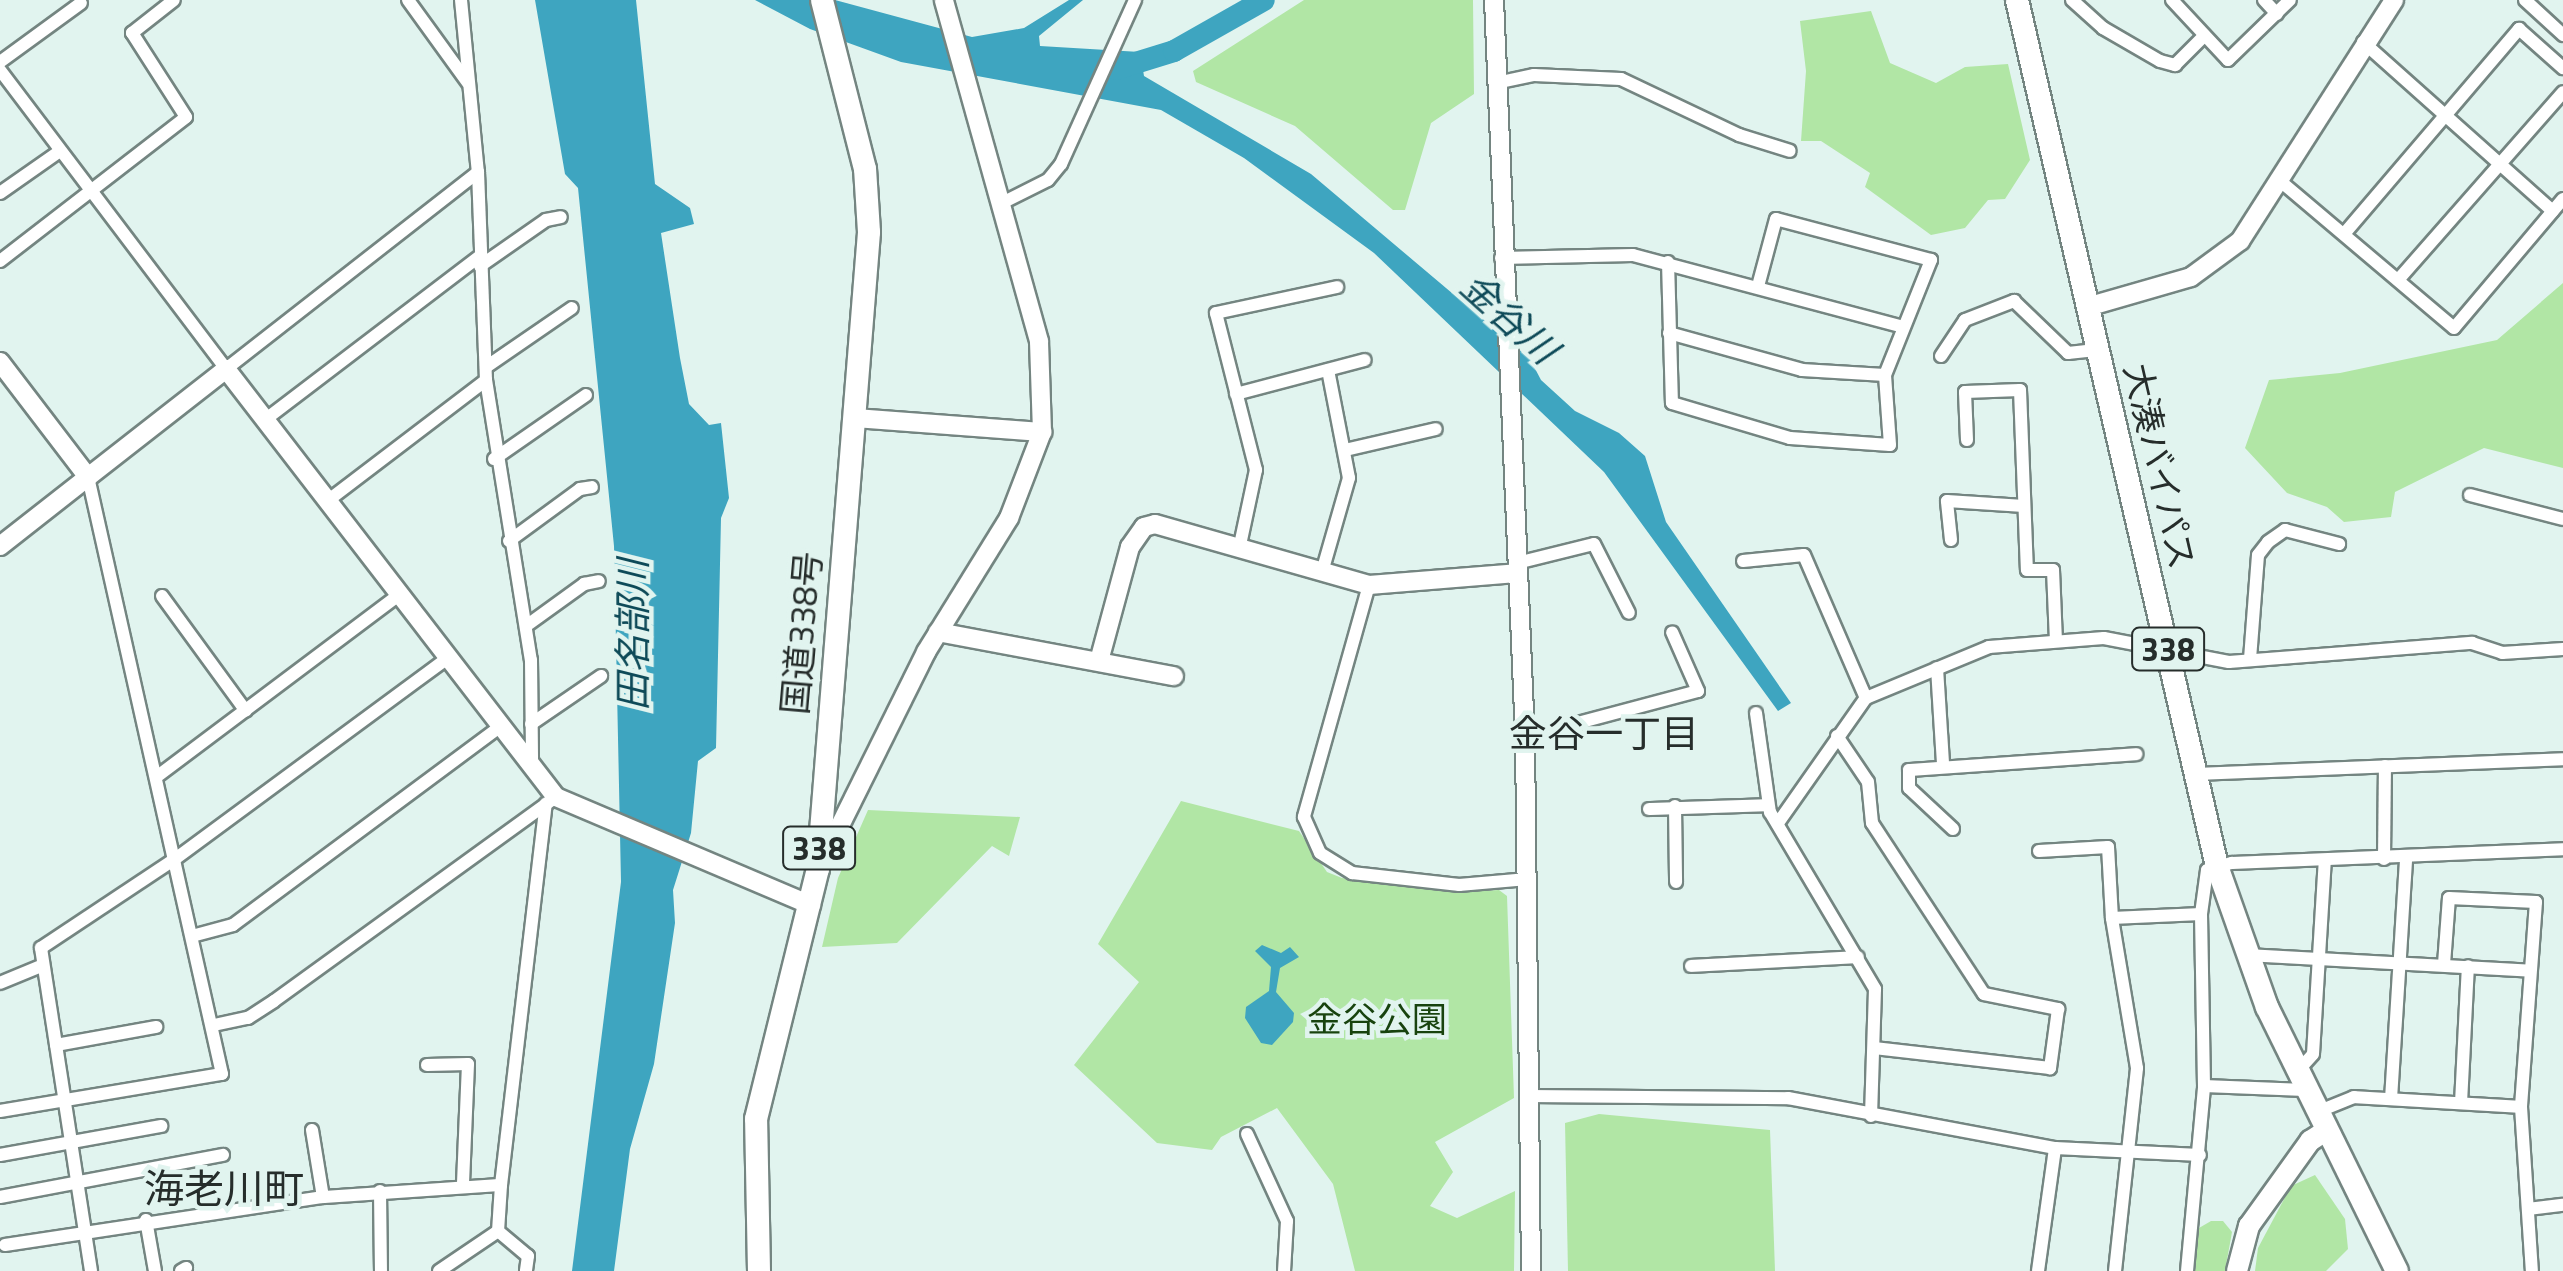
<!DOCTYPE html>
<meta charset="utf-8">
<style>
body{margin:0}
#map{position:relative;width:2563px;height:1271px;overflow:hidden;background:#e1f4ef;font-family:"Titillium Web","Noto Sans JP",sans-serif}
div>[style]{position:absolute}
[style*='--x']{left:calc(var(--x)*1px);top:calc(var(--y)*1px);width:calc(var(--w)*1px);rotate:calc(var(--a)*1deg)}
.green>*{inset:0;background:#b1e6a5}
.water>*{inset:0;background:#3ea5c0}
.river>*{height:22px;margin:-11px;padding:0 11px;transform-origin:11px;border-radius:11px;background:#3ea5c0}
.roads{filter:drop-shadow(2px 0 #748581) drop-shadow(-2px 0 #748581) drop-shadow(0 2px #748581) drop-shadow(0 -2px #748581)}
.minor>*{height:12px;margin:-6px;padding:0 6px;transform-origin:6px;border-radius:6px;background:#fff}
.tertiary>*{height:18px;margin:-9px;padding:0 9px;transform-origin:9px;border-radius:9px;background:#fff}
.secondary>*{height:18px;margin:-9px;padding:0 9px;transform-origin:9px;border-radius:9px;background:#fff}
.primary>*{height:20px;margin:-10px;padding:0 10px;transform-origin:10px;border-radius:10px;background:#fff}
.trunk>*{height:22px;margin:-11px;padding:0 11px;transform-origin:11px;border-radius:11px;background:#fff}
span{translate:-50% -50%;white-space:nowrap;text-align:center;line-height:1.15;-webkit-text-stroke:9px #e1f4ef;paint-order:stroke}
.shield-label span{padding:2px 8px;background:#e1f4ef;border:2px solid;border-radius:8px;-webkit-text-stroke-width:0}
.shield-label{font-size:32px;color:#262d2b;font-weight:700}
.street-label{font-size:35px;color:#262d2b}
.park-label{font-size:35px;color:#18430e}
.water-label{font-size:38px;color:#0e4a58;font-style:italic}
.neighbourhood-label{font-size:38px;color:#262d2b}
.quarter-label{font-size:40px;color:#262d2b}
</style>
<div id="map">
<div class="green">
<div style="clip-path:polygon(1304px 0,1473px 0,1474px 94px,1431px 123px,1405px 210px,1393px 210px,1295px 126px,1196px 82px,1193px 71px)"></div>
<div style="clip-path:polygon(1871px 11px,1890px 63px,1936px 83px,1965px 67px,2008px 64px,2030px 160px,2005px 199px,1988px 200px,1965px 228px,1931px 235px,1865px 187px,1870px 173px,1821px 141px,1801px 141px,1806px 71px,1800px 21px)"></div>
<div style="clip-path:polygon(2563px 283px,2563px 468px,2484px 448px,2395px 492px,2391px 517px,2344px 522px,2327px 507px,2287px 493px,2245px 448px,2269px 380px,2340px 373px,2497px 340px)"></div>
<div style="clip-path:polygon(1181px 801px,1299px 831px,1327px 872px,1342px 878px,1459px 892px,1499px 890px,1507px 896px,1514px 1098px,1435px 1142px,1453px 1172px,1430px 1206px,1457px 1218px,1515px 1191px,1514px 1271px,1355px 1271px,1333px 1184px,1277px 1108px,1221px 1137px,1212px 1150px,1157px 1143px,1074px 1065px,1139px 982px,1098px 944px)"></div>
<div style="clip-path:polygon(868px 810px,1020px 817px,1009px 856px,992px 846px,897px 943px,822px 947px,838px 878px)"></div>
<div style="clip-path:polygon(1599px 1114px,1770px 1130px,1775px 1271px,1568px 1271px,1565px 1123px)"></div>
<div style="clip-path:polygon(2315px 1175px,2345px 1219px,2348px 1249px,2326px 1271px,2255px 1271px,2258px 1248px,2291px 1186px)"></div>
<div style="clip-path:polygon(2211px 1221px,2223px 1221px,2232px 1232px,2225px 1271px,2195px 1271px,2199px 1228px)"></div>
</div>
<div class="water">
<div style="clip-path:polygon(535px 0,636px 0,655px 184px,690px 208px,694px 224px,661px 233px,680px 358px,689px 404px,709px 425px,721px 423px,729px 498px,721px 518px,716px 748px,698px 761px,691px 833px,673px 890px,675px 923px,654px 1064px,630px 1149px,614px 1271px,572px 1271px,621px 882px,614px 546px,578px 188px,565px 174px)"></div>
<div style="clip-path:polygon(755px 0,835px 0,972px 37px,1024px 28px,1069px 0,1083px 0,1039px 36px,1040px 46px,1140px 52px,1144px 76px,1311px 174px,1530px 359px,1541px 380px,1575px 411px,1619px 433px,1645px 456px,1666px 522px,1791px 703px,1778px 711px,1604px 472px,1374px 253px,1244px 158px,1161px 110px,901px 62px,810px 29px)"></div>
<div style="clip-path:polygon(1262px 945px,1281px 953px,1290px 947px,1299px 957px,1280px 968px,1276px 992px,1294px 1013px,1293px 1022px,1272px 1045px,1261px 1043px,1245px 1018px,1246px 1007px,1269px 991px,1271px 967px,1255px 951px)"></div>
</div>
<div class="river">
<div style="--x:1116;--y:69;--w:61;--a:-17.2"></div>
<div style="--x:1174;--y:51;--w:103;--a:-29.5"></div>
</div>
<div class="roads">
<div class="minor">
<div style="--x:408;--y:0;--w:102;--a:54.1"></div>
<div style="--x:461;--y:0;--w:173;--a:84.4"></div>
<div style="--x:478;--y:172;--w:208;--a:87.8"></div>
<div style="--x:486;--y:380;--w:284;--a:80.9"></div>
<div style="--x:531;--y:660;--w:104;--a:89.4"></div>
<div style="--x:2072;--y:0;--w:42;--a:42.1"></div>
<div style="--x:2103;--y:28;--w:66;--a:30.1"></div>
<div style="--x:2160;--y:61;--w:16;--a:15"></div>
<div style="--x:2175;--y:65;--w:41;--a:-45"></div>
<div style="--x:2172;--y:0;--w:82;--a:47"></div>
<div style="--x:2228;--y:60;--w:86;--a:-44.1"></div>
<div style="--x:2264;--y:0;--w:19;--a:47"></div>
<div style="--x:2525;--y:0;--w:52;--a:42.6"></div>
<div style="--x:2363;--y:42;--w:254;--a:41.7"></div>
<div style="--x:0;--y:62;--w:100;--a:-36.1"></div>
<div style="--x:0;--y:70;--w:375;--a:52.9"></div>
<div style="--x:226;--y:369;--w:320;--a:-38"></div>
<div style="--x:1496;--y:83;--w:39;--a:-12"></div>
<div style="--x:1534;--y:75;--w:87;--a:2.6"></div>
<div style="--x:1621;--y:79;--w:131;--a:25.4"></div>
<div style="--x:1739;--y:135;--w:53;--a:17.4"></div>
<div style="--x:2279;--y:180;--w:229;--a:40.2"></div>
<div style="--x:2454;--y:328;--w:169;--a:-49.8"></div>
<div style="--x:0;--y:193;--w:73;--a:-35"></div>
<div style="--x:1002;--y:203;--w:51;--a:-26.6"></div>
<div style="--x:1048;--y:180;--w:21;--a:-51"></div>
<div style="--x:1061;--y:164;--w:180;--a:-65.7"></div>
<div style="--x:2344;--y:234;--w:270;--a:-49.5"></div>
<div style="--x:2519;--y:29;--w:59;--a:41.6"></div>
<div style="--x:1501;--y:258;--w:132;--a:-1.3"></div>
<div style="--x:1633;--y:255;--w:279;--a:14.9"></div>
<div style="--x:0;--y:261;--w:235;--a:-37.7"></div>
<div style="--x:186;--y:117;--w:100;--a:-122.7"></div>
<div style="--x:132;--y:33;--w:53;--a:-38.2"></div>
<div style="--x:1668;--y:262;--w:141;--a:88.4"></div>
<div style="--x:1672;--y:403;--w:123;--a:16.5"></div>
<div style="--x:1790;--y:438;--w:100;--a:4"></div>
<div style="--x:1890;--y:445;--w:70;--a:-94.1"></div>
<div style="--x:1885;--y:375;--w:124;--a:-68.2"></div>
<div style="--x:1931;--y:260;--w:160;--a:-165.2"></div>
<div style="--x:1776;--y:219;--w:69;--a:105"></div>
<div style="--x:480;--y:266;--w:80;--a:-34.9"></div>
<div style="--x:546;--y:220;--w:15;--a:-11"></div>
<div style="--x:2398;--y:280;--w:250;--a:-48.7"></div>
<div style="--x:1669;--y:333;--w:138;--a:15.5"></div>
<div style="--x:1802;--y:370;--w:83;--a:3.4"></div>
<div style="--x:1941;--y:356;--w:43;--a:-56.3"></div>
<div style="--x:1965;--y:320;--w:53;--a:-21.2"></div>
<div style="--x:2014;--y:301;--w:75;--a:43.9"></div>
<div style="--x:2068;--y:353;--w:28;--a:-6"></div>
<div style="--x:486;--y:367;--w:104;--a:-34.5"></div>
<div style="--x:1236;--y:394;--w:133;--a:-14.8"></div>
<div style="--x:266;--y:419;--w:269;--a:-37.3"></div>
<div style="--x:1967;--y:440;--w:48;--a:-92.4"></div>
<div style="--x:1965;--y:392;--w:55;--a:-2.1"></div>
<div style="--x:2020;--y:390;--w:180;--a:87.8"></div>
<div style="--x:2027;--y:570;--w:26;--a:0"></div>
<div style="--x:2053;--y:570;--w:71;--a:87.6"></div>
<div style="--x:1345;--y:450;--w:93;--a:-13"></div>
<div style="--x:494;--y:459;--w:112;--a:-34.8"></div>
<div style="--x:2470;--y:495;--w:96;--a:14.5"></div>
<div style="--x:330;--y:499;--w:196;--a:-37.3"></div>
<div style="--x:1951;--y:540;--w:39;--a:-96"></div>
<div style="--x:1947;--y:501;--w:77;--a:3.7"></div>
<div style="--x:509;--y:541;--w:88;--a:-36.2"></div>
<div style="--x:580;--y:489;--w:12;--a:-9"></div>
<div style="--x:1240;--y:545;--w:77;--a:-78"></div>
<div style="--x:1256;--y:470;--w:162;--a:-104.3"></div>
<div style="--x:1216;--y:313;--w:124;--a:-12.1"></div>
<div style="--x:1743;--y:561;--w:61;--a:-5.6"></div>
<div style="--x:1804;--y:555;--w:156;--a:66.6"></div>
<div style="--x:1517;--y:563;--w:79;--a:-13.9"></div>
<div style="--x:1594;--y:544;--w:77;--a:63.1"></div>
<div style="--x:1322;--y:572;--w:98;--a:-74"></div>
<div style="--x:1349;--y:478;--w:110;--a:-101"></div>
<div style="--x:1369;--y:585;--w:241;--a:105.7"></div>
<div style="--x:1304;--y:817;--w:39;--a:66"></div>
<div style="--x:1320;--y:853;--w:38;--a:32"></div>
<div style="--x:1352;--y:873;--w:108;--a:6.4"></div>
<div style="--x:1459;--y:885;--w:69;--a:-5"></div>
<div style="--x:162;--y:596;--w:142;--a:53.9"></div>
<div style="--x:526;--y:626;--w:72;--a:-35.9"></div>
<div style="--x:584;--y:584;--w:15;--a:-11"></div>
<div style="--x:2250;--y:659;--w:104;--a:-85.6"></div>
<div style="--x:2258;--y:555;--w:16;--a:-52"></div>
<div style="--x:2268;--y:542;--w:21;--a:-35"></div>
<div style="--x:2285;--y:530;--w:56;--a:14.5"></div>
<div style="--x:1937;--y:668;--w:96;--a:86.4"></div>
<div style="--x:1756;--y:713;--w:100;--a:82"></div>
<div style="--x:1770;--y:812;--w:206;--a:59.3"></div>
<div style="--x:1875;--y:989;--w:127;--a:91.8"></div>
<div style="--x:531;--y:724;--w:85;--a:-34.4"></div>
<div style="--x:1837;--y:736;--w:55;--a:56"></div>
<div style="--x:1868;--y:782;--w:41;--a:84.4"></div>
<div style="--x:1872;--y:823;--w:204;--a:56.8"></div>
<div style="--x:1984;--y:994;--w:76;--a:11.5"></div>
<div style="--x:2058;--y:1009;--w:60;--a:97.7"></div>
<div style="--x:2050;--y:1068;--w:177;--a:-173.5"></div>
<div style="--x:1525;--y:737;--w:179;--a:-14.9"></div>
<div style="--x:1698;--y:691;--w:64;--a:-113.8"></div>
<div style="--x:2196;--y:774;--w:367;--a:-2.3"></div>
<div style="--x:159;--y:775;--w:300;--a:-36.9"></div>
<div style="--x:1675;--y:806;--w:76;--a:89.2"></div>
<div style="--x:1649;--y:809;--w:118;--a:-1.9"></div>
<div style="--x:1778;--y:823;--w:153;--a:-54.9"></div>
<div style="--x:1866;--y:698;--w:133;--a:-22.5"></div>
<div style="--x:1989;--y:647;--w:115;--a:-4.5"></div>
<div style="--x:2104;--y:638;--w:127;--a:10.9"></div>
<div style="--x:2229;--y:662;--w:244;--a:-4.5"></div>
<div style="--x:2472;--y:643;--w:32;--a:18"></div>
<div style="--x:2502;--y:653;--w:61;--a:-3.8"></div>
<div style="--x:1953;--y:829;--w:60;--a:-137"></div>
<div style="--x:1909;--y:788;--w:18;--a:-90"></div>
<div style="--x:1909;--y:770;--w:228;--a:-4"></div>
<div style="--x:2039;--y:851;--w:69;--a:-3.3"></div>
<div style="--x:2108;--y:847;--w:71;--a:86.8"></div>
<div style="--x:2384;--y:859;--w:93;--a:-89.4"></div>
<div style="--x:192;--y:936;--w:42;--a:-15"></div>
<div style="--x:233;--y:925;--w:330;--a:-36.6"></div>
<div style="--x:2248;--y:955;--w:282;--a:3.2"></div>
<div style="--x:2444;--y:964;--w:66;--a:-85.7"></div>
<div style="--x:2449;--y:898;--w:87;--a:2.6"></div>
<div style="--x:2536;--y:902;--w:206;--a:94.2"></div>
<div style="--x:2521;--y:1107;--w:164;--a:86.2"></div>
<div style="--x:1691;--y:966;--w:167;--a:-3.1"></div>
<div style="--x:0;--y:983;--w:44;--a:-22.5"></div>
<div style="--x:214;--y:1025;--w:35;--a:-12"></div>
<div style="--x:248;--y:1018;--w:31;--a:-33"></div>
<div style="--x:274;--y:1001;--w:341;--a:-35.9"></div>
<div style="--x:56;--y:1045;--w:102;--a:-10.2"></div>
<div style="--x:427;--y:1065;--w:41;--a:-1.4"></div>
<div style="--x:468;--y:1064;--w:121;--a:92.4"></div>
<div style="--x:2296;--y:1073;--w:25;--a:-48"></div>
<div style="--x:2313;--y:1054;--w:194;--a:-86.5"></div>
<div style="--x:2204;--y:1086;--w:101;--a:2.3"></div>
<div style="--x:1534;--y:1096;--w:254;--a:0.5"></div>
<div style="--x:1788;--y:1098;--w:272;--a:10.6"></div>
<div style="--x:2055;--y:1148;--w:145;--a:2.8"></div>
<div style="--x:2391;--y:1099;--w:240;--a:-86.4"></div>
<div style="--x:2461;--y:1103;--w:137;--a:-87.1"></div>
<div style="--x:0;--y:1111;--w:225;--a:-9.5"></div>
<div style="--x:222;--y:1074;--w:612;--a:-102.65"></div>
<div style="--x:2317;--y:1112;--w:40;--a:-22"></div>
<div style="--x:2354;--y:1097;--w:167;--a:3.4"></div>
<div style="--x:312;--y:1130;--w:68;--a:80.7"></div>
<div style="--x:1247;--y:1134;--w:96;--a:65.3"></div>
<div style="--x:1287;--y:1221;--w:50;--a:93.4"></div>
<div style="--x:0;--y:1155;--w:164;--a:-10.2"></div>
<div style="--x:501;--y:1185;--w:46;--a:93.7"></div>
<div style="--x:498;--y:1231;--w:39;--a:40"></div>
<div style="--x:528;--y:1256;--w:15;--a:98"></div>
<div style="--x:380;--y:1191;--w:80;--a:89.3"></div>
<div style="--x:0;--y:1197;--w:227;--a:-10.7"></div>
<div style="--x:2528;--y:1209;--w:35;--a:-7"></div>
<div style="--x:146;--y:1220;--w:52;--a:80"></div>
<div style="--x:5;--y:1245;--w:322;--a:-8.6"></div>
<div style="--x:323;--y:1197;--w:178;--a:-3.9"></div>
<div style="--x:501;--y:1185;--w:384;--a:-83.3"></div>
<div style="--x:91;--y:1271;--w:327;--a:-98.8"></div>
<div style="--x:41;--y:948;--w:161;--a:-33.6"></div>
<div style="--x:175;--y:859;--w:339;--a:-36.4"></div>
<div style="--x:181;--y:1271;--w:6;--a:-31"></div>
<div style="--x:439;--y:1271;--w:71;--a:-34.1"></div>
<div style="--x:2038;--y:1271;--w:124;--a:-82.1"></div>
<div style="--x:2115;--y:1271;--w:204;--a:-83.8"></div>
<div style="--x:2137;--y:1068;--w:152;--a:-99.5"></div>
<div style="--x:2112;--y:918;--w:89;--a:-2.6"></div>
<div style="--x:2187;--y:1271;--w:186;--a:-84.7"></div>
<div style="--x:2204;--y:1086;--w:172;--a:-91"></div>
<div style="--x:2201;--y:914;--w:44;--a:-82.2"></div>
<div style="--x:2207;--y:870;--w:26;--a:-16"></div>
<div style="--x:2232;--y:863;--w:331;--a:-2.4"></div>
</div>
<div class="tertiary">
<div style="--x:1494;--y:0;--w:738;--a:87.59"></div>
<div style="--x:1525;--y:737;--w:534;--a:89.36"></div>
<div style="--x:2087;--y:307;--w:108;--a:-16.1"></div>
<div style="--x:2191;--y:277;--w:61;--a:-36.3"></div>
<div style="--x:2240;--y:241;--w:286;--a:-57.4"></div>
<div style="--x:854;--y:418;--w:189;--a:4.3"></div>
<div style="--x:88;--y:477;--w:175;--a:-38"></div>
<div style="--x:226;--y:369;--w:540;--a:52.37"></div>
<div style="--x:556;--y:797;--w:277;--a:23"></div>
<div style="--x:938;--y:632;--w:240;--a:10.6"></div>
<div style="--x:1099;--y:661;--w:118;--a:-74.8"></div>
<div style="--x:1130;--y:547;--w:24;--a:-55"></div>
<div style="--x:1144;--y:527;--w:11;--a:-15"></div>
<div style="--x:1155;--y:524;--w:223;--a:15.9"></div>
<div style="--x:1369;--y:585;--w:148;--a:-4.6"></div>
<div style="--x:820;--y:866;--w:239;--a:-63.6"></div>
<div style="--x:926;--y:652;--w:158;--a:-58.2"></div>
<div style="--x:1009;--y:518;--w:92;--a:-69"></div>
<div style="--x:1042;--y:432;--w:91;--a:-91.9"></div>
<div style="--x:1039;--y:341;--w:354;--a:-105.6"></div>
</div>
<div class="secondary">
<div style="--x:0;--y:362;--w:145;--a:52.6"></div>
<div style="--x:88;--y:477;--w:112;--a:141.9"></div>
</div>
<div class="primary">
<div style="--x:2237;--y:1271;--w:47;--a:-75.1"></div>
<div style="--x:2249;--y:1226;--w:105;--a:-54.3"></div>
<div style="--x:2310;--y:1141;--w:20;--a:-33"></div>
</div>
<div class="trunk">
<div style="--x:2017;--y:0;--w:889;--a:77"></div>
<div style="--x:2217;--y:866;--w:150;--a:70.5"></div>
<div style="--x:2267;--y:1007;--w:294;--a:63.8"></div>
<div style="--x:759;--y:1271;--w:152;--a:-91.1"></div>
<div style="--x:756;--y:1119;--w:258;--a:-76.1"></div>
<div style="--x:818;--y:869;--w:639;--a:-85.42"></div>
<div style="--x:869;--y:232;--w:63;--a:-93.6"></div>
<div style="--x:865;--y:169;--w:174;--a:-104.3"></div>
</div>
</div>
<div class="shield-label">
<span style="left:2168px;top:649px">338</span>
<span style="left:819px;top:848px">338</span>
</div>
<div class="street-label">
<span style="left:2160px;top:466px;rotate:77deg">大湊バイパス</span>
<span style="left:801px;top:633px;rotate:-85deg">国道338号</span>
</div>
<div class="park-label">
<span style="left:1377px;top:1019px">金谷公園</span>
</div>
<div class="water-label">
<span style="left:1509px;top:318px;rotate:42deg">金谷川</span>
<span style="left:633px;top:635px;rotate:-90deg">田名部川</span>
</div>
<div class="neighbourhood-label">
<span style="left:1604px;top:734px">金谷一丁目</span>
</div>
<div class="quarter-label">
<span style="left:224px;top:1189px">海老川町</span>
</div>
</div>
